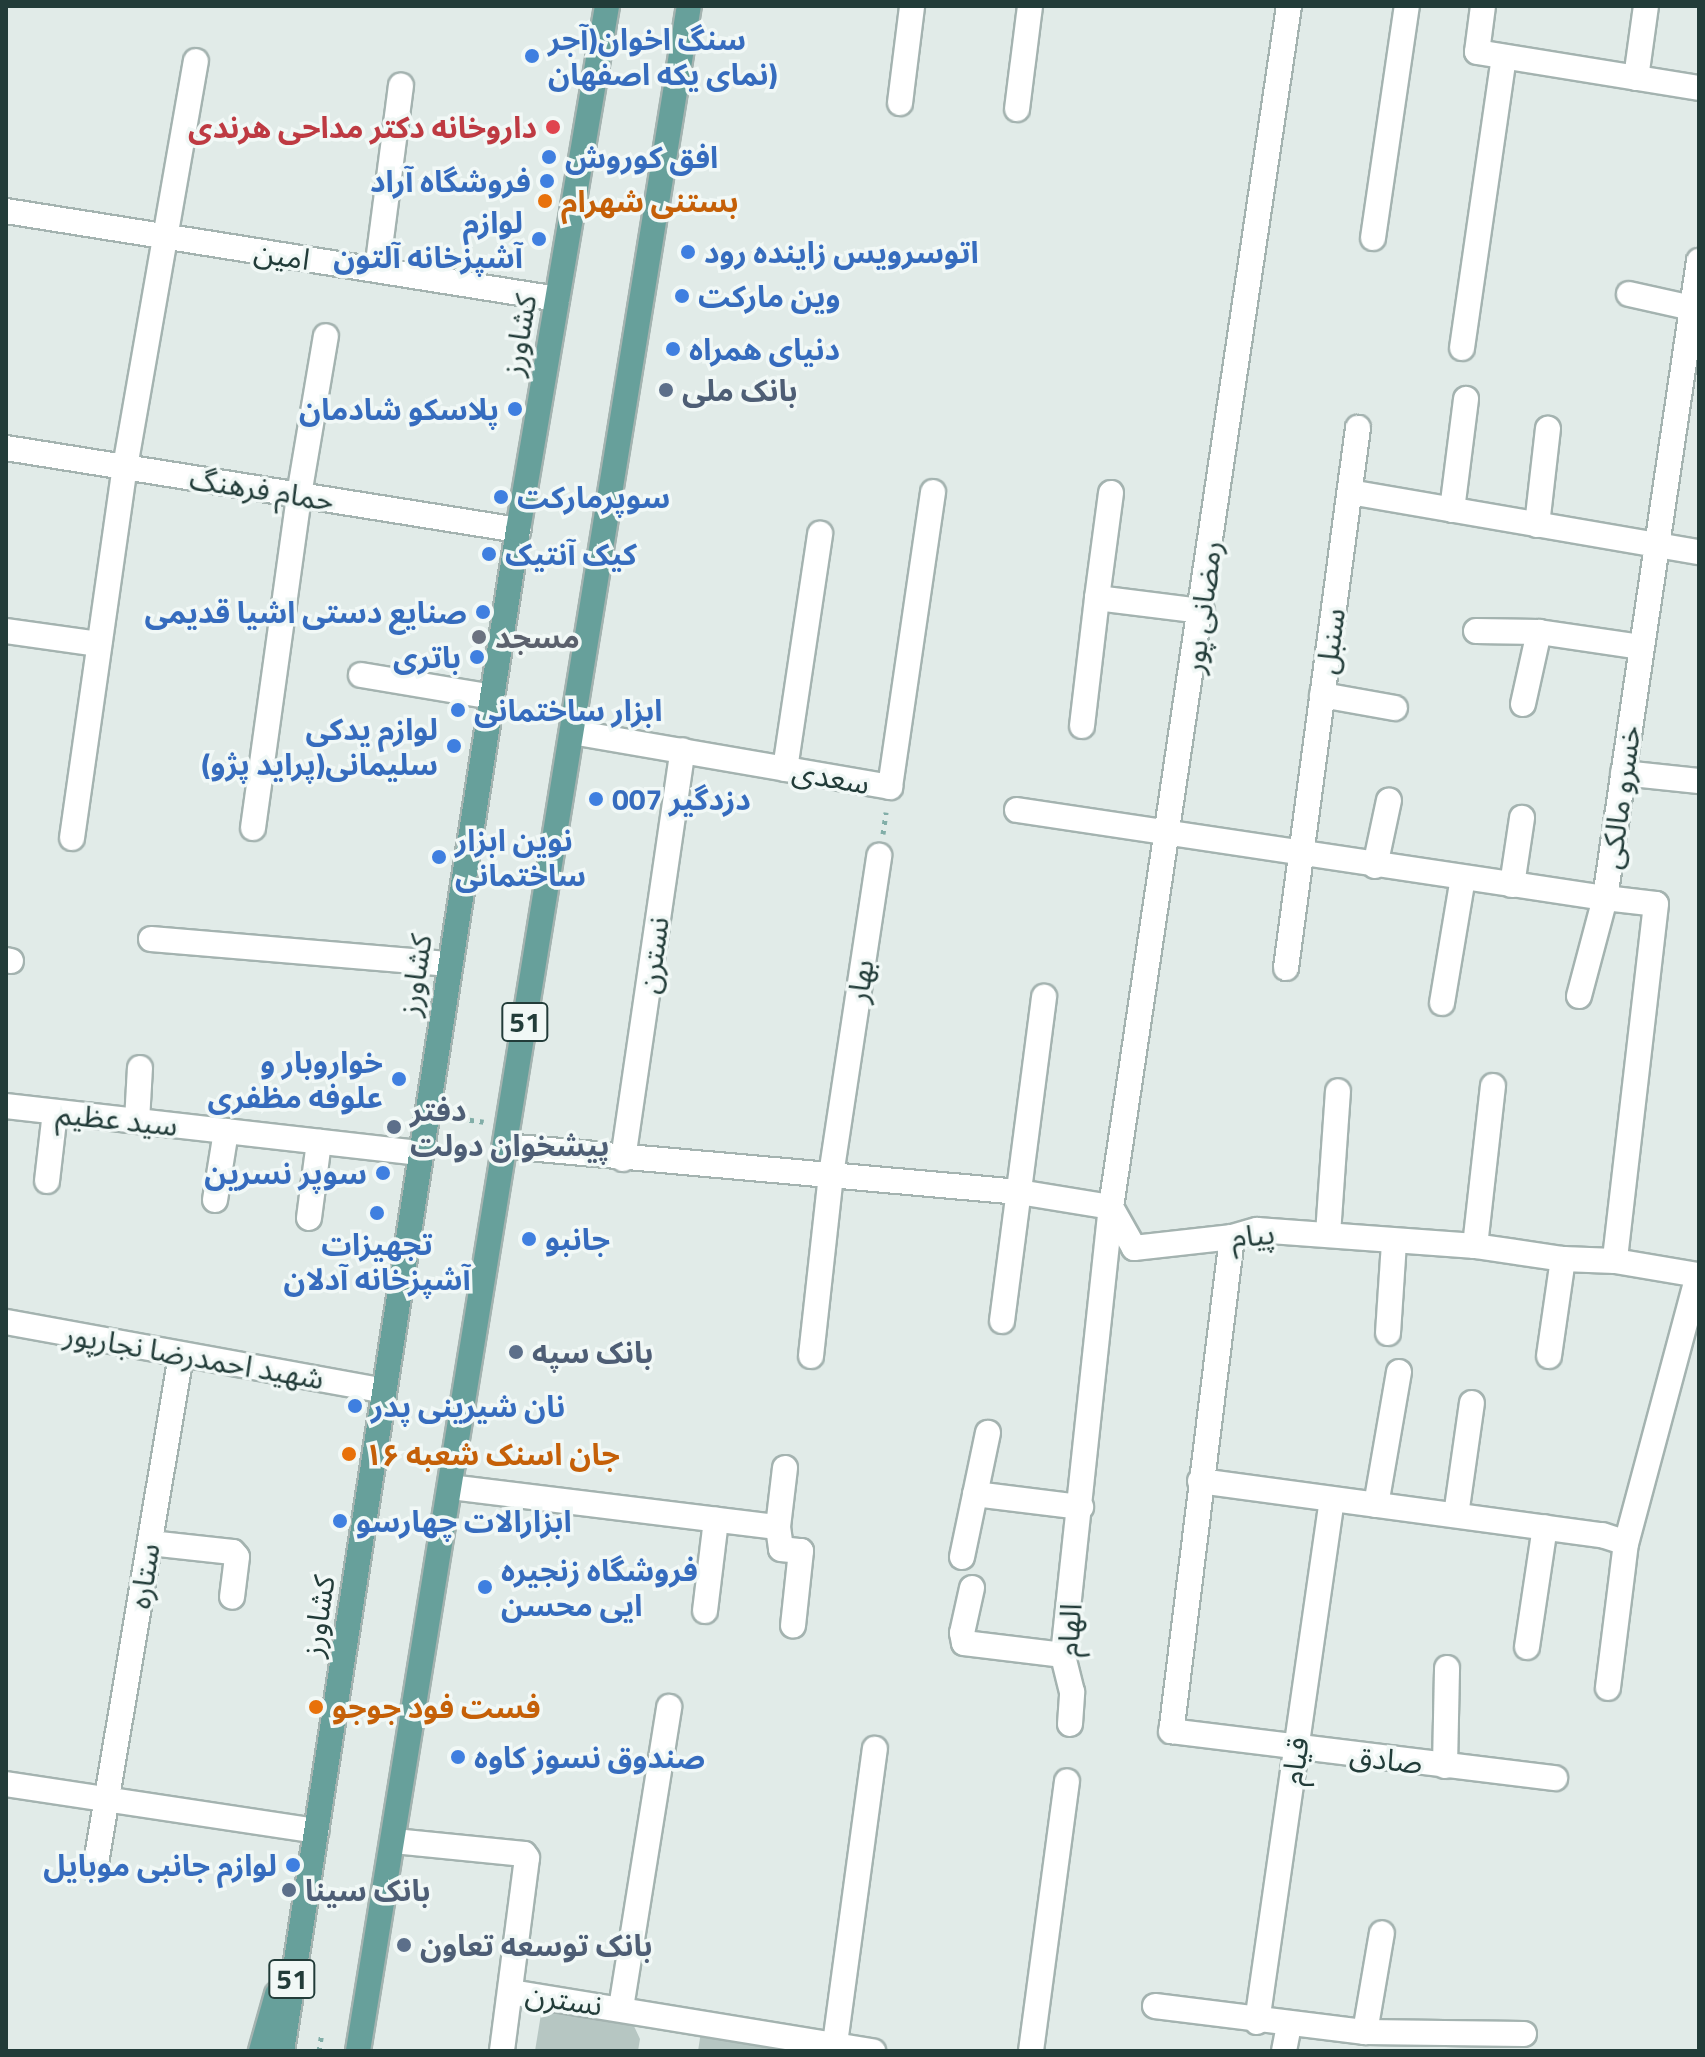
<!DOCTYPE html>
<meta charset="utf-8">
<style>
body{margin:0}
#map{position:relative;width:1705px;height:2057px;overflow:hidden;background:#e1ebe8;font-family:"Titillium Web","Noto Sans Arabic",sans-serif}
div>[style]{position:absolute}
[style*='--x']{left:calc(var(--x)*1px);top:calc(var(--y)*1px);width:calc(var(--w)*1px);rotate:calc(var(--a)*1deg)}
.building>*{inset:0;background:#b6c6c2}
.path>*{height:5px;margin-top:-2.5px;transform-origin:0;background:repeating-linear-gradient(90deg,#82aea8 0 4px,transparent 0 10px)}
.roads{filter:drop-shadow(2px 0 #a4b3b0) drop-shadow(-2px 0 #a4b3b0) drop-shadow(0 2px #a4b3b0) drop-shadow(0 -2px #a4b3b0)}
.street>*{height:24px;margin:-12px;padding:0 12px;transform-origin:12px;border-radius:12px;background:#fff}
.secondary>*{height:24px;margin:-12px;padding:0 12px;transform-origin:12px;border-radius:12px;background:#fff}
.primary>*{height:24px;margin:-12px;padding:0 12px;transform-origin:12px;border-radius:12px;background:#67a09b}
.dots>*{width:22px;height:22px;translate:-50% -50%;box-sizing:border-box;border:4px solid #f1f8f6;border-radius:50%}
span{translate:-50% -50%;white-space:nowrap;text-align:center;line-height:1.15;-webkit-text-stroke:7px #f1f8f6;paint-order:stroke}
.shield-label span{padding:2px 6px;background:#f1f8f6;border:2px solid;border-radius:6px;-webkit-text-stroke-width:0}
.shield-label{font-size:28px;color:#223c39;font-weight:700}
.shop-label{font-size:30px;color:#366cbe;font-weight:700}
.left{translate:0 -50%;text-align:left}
.right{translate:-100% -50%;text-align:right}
.health-label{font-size:30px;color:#be3a42;font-weight:700}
.food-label{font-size:30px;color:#c56008;font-weight:700}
.street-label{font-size:30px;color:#223c39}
.service-label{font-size:30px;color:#4e5e75;font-weight:700}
.worship-label{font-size:30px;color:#5b616d;font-weight:700}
.frame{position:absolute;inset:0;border:8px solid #223c39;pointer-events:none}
</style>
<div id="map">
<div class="building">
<div style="clip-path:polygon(542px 2008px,633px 2024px,640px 2039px,638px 2051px,535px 2051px)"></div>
<div style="clip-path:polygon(701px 2032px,809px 2051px,698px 2051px)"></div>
</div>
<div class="path">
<div style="--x:604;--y:166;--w:33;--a:9"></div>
<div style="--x:883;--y:834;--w:22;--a:-82"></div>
<div style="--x:450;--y:1117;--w:34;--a:8"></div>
<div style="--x:319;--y:2051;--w:19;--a:-81"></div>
</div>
<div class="roads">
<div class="street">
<div style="--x:1483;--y:6;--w:46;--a:97.4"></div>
<div style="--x:1477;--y:52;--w:225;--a:9.2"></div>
<div style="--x:1636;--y:78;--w:73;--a:-82.1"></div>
<div style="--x:900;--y:103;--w:98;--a:-82.9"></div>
<div style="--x:1017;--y:109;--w:104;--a:-82.8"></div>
<div style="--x:6;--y:211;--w:558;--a:9.07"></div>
<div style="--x:1373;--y:238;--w:234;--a:-81.7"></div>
<div style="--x:377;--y:270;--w:186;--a:-82.6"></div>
<div style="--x:1629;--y:294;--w:65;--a:12.5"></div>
<div style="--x:1462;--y:348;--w:294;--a:-81.8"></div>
<div style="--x:6;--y:448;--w:519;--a:9.1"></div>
<div style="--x:1350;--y:492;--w:354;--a:9.8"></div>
<div style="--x:1111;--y:493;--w:106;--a:97.6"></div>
<div style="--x:1097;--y:598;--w:106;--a:7.1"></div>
<div style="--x:1452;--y:510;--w:112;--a:-82.8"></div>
<div style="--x:1537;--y:525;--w:97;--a:-83.5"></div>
<div style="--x:6;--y:631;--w:94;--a:8"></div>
<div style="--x:1476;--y:631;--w:63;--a:0.9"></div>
<div style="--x:361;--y:675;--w:133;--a:9.5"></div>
<div style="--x:1322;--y:695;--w:74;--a:10.1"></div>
<div style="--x:1523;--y:704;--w:74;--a:-77.5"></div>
<div style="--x:1539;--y:632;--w:104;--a:8.3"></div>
<div style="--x:1082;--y:726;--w:129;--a:-83.3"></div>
<div style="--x:572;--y:732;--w:323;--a:9.8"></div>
<div style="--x:890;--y:787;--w:298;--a:-81.7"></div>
<div style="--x:785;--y:769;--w:238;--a:-81.5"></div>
<div style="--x:1623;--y:773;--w:76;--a:6"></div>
<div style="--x:1017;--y:810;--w:595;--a:8.51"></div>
<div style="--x:1605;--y:898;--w:644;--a:-81.61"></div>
<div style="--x:253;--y:828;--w:336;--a:-82.1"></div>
<div style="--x:299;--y:495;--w:161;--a:-80.4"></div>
<div style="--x:72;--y:838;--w:375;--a:-81.9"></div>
<div style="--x:125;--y:467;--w:412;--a:-80.1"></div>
<div style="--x:1375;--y:866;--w:67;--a:-78"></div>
<div style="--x:1512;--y:885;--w:68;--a:-81.5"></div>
<div style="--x:151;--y:939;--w:300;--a:4.8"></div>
<div style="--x:6;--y:960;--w:5;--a:11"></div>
<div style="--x:1286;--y:968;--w:545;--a:-82.41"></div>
<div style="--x:1579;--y:996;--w:101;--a:-75.1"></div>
<div style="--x:1605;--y:898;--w:51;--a:6.7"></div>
<div style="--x:1656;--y:904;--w:359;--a:96.6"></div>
<div style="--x:1442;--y:1003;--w:127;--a:-80.5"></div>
<div style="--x:137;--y:1121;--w:53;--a:-86.8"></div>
<div style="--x:505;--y:1146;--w:516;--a:5.11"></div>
<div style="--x:1019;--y:1192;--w:93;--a:9.3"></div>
<div style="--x:623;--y:1159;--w:413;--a:-81.7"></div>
<div style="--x:47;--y:1181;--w:69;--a:-83.4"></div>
<div style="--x:215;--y:1200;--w:70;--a:-80.9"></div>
<div style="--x:1111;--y:1207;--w:47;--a:60.7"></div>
<div style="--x:1134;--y:1248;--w:99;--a:-6.4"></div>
<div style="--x:1232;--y:1237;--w:26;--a:-16"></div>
<div style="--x:1257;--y:1230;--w:219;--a:4.2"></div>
<div style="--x:1475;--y:1246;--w:89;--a:8.4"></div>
<div style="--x:1563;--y:1259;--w:52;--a:2.2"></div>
<div style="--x:1615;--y:1261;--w:84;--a:9.6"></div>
<div style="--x:1698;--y:1275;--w:278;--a:105"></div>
<div style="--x:1626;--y:1543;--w:146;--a:97.1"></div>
<div style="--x:309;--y:1218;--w:77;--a:-82.5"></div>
<div style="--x:1328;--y:1234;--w:143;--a:-86"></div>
<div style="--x:1232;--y:1237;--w:498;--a:97"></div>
<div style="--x:1171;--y:1731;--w:387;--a:7"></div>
<div style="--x:1475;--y:1246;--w:161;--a:-83.6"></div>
<div style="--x:1002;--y:1321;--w:327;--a:-82.6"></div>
<div style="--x:6;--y:1322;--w:382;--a:10.3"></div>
<div style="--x:1388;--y:1333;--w:91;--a:-86.2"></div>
<div style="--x:811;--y:1356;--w:182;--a:-83.7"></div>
<div style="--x:831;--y:1175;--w:323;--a:-81.4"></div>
<div style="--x:1549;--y:1356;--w:98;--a:-81.8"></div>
<div style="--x:785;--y:1468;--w:59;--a:96.8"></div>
<div style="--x:778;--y:1527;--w:22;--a:82"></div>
<div style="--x:781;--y:1549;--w:20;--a:6"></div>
<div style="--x:801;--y:1551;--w:75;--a:96.1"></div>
<div style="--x:1200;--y:1481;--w:406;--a:7.7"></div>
<div style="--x:1602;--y:1535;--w:25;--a:18"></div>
<div style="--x:451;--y:1487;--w:329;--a:7"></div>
<div style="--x:975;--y:1494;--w:107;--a:7"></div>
<div style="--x:1376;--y:1505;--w:135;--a:-80.2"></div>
<div style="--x:1456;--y:1515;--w:113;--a:-81.9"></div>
<div style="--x:150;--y:1543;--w:83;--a:6.2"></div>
<div style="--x:233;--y:1552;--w:6;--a:51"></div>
<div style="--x:237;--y:1557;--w:40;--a:97.1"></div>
<div style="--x:962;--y:1557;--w:127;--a:-78.2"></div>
<div style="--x:972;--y:1588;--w:46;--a:102.5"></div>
<div style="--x:962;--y:1633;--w:10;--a:79"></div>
<div style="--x:964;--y:1643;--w:100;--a:6.9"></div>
<div style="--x:705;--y:1611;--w:92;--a:-83.1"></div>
<div style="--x:1527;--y:1647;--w:121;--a:-81.5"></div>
<div style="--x:1070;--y:1724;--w:32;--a:-86"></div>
<div style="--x:1072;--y:1692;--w:38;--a:-104"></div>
<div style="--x:1063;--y:1655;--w:451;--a:-83.9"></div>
<div style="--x:1111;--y:1207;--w:1214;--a:-81.57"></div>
<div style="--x:1445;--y:1766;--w:98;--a:-88.8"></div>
<div style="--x:6;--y:1784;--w:314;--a:8.6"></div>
<div style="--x:394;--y:1841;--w:131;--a:5.7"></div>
<div style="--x:524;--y:1854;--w:5;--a:53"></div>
<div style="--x:527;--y:1858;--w:195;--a:97.4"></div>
<div style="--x:95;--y:1869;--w:521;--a:-80.5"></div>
<div style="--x:511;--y:1992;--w:367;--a:9.3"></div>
<div style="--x:1155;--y:2006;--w:212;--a:7.1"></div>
<div style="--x:1365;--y:2032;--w:159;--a:0.7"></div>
<div style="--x:621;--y:2008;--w:305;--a:-80.9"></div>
<div style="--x:1257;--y:2022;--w:528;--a:-81.84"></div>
<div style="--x:1365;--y:2032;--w:100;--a:-80.3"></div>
<div style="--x:834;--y:2051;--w:305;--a:-82.3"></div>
<div style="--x:1031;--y:2051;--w:272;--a:-82.4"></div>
<div style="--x:1284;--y:2051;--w:26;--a:-79"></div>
</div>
<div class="secondary">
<div style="--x:6;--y:1106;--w:416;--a:6.5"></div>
</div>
<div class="primary">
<div style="--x:261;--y:2051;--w:59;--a:-74.3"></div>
<div style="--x:282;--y:2051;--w:1539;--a:-81.18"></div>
<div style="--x:518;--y:530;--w:532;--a:-80.36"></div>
<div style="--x:358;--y:2051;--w:2072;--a:-80.81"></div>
</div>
</div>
<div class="dots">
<div style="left:532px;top:56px;background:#3f7fe0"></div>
<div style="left:553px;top:127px;background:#e0444e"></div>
<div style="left:549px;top:157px;background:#3f7fe0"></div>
<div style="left:547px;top:181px;background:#3f7fe0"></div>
<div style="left:545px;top:201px;background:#e8710a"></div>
<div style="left:539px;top:239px;background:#3f7fe0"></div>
<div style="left:688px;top:252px;background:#3f7fe0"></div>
<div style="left:682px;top:296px;background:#3f7fe0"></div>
<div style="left:673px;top:349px;background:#3f7fe0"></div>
<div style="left:666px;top:390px;background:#5c6f8a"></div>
<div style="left:515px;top:409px;background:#3f7fe0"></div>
<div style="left:501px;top:497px;background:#3f7fe0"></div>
<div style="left:489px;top:554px;background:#3f7fe0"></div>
<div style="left:483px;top:612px;background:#3f7fe0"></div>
<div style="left:479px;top:637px;background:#6b7280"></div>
<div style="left:477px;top:657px;background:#3f7fe0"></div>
<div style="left:458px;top:710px;background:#3f7fe0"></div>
<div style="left:454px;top:746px;background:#3f7fe0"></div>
<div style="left:596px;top:799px;background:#3f7fe0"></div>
<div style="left:439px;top:857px;background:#3f7fe0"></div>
<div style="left:399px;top:1079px;background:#3f7fe0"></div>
<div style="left:394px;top:1127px;background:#5c6f8a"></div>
<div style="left:383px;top:1173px;background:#3f7fe0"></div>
<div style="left:377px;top:1213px;background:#3f7fe0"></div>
<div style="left:529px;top:1239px;background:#3f7fe0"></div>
<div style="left:516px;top:1352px;background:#5c6f8a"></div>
<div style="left:355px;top:1406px;background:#3f7fe0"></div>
<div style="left:349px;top:1454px;background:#e8710a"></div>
<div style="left:340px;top:1521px;background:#3f7fe0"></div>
<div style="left:485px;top:1587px;background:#3f7fe0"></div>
<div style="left:316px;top:1707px;background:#e8710a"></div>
<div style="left:458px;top:1757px;background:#3f7fe0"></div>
<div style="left:293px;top:1865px;background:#3f7fe0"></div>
<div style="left:289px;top:1890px;background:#5c6f8a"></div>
<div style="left:404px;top:1945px;background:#5c6f8a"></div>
</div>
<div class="shield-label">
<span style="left:525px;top:1022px">51</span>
<span style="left:292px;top:1979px">51</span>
</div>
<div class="shop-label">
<span class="left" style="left:548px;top:56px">سنگ اخوان(آجر<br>نمای یکه اصفهان)</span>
<span class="left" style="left:565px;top:157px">افق کوروش</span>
<span class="right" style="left:531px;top:181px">فروشگاه آراد</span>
<span class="right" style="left:523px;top:239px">لوازم<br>آشپزخانه آلتون</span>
<span class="left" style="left:704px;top:252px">اتوسرویس زاینده رود</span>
<span class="left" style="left:698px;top:296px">وین مارکت</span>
<span class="left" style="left:689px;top:349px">دنیای همراه</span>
<span class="right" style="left:499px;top:409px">پلاسکو شادمان</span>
<span class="left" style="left:517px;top:497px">سوپرمارکت</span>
<span class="left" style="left:505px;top:554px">کیک آنتیک</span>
<span class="right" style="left:467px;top:612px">صنایع دستی اشیا قدیمی</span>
<span class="right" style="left:461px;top:657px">باتری</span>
<span class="left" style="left:474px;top:710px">ابزار ساختمانی</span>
<span class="right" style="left:438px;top:746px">لوازم یدکی<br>سلیمانی(پراید پژو)</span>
<span class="left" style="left:612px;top:799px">دزدگیر 007</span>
<span class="left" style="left:455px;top:857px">نوین ابزار<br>ساختمانی</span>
<span class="right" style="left:383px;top:1079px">خواروبار و<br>علوفه مظفری</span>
<span class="right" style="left:367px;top:1173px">سوپر نسرین</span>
<span class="left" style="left:545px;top:1239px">جانبو</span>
<span style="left:377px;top:1261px">تجهیزات<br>آشپزخانه آدلان</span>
<span class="left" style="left:371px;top:1406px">نان شیرینی پدر</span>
<span class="left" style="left:356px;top:1521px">ابزارالات چهارسو</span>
<span class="left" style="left:501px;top:1587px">فروشگاه زنجیره<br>ایی محسن</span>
<span class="left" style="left:474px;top:1757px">صندوق نسوز کاوه</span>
<span class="right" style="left:277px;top:1865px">لوازم جانبی موبایل</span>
</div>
<div class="health-label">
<span class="right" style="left:537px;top:127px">داروخانه دکتر مداحی هرندی</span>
</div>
<div class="food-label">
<span class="left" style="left:561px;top:201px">بستنی شهرام</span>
<span class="left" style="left:365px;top:1454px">جان اسنک شعبه ۱۶</span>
<span class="left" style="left:332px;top:1707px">فست فود جوجو</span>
</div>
<div class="street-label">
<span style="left:282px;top:255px;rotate:9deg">امین</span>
<span style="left:519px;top:335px;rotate:-80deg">کشاورز</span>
<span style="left:262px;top:489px;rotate:9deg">حمام فرهنگ</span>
<span style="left:1202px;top:607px;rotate:-82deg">رمضانی پور</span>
<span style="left:1330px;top:641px;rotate:-82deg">سنبل</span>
<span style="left:831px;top:777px;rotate:10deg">سعدی</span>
<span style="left:1620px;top:797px;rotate:-82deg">خسرو مالکی</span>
<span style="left:653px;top:955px;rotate:-82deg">نسترن</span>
<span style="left:415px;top:975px;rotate:-81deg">کشاورز</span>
<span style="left:860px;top:981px;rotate:-81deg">بهار</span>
<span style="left:117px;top:1119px;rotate:6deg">سید عظیم</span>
<span style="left:1253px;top:1235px;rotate:-6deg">پیام</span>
<span style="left:194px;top:1356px;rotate:10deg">شهید احمدرضا نجارپور</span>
<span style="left:144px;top:1576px;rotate:-81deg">ستاره</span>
<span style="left:318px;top:1616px;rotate:-81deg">کشاورز</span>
<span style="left:1069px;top:1630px;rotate:-87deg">الهام</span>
<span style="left:1386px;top:1759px;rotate:6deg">صادق</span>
<span style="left:1295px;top:1761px;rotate:-82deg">قیام</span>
<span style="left:564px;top:1999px;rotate:9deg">نسترن</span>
</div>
<div class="service-label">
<span class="left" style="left:682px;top:390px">بانک ملی</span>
<span class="left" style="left:410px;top:1127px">دفتر<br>پیشخوان دولت</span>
<span class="left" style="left:532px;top:1352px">بانک سپه</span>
<span class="left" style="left:305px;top:1890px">بانک سینا</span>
<span class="left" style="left:420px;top:1945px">بانک توسعه تعاون</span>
</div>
<div class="worship-label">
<span class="left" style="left:495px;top:637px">مسجد</span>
</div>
<div class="frame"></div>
</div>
